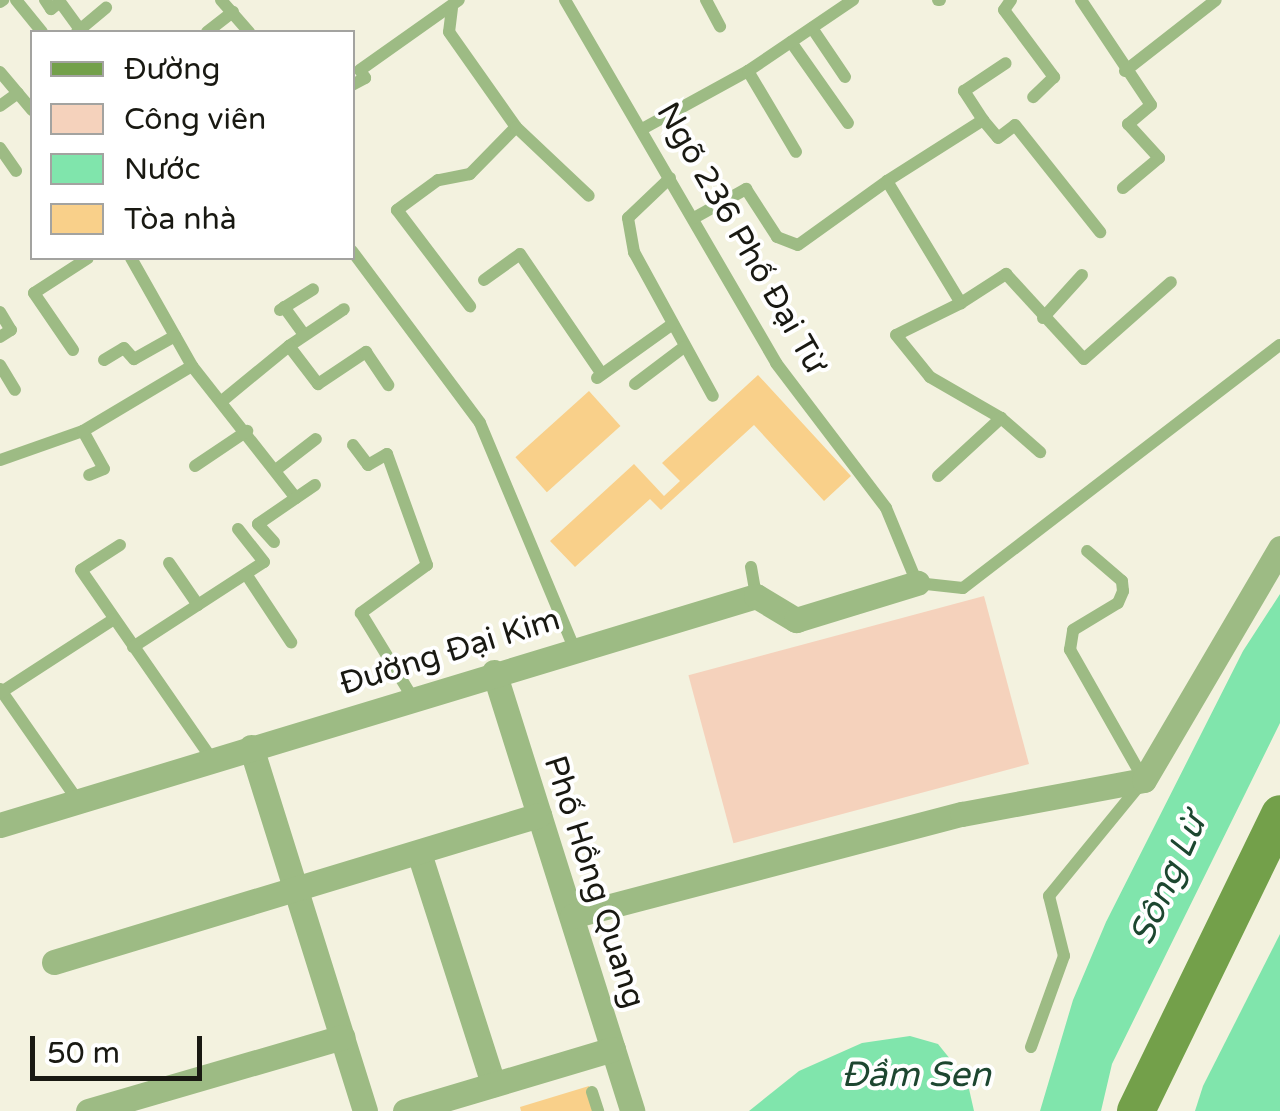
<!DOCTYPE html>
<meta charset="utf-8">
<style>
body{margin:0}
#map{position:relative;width:1280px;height:1111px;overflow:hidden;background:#f3f2df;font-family:"Varela Round",sans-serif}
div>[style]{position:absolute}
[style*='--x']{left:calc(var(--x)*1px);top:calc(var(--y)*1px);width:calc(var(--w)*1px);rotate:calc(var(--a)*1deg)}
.green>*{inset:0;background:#f5d2bc;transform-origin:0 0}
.water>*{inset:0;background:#80e5ac}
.building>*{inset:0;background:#f9d08a;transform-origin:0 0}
.service>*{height:12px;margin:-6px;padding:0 6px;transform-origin:6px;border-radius:6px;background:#9dbb84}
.minor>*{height:25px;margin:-12.5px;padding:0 12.5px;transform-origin:12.5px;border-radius:12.5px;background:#9dbb84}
.secondary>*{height:38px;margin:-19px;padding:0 19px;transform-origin:19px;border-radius:19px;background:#73a04a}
span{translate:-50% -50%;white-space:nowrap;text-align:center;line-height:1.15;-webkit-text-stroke:8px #fff;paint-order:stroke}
.street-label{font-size:32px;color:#191912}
.water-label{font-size:35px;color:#1d4730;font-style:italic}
.legend{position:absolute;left:30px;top:30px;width:325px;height:230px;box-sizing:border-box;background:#fff;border:2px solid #a3a3a0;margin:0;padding:12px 18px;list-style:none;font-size:30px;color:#191912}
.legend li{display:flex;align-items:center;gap:20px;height:50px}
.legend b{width:50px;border:2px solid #a3a3a0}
.scale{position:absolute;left:30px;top:1036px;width:172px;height:45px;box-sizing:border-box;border:5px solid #191912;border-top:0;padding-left:12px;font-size:30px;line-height:35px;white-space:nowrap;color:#191912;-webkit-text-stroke:8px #fff;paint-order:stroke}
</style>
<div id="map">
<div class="green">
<div style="left:984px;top:596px;width:174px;height:306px;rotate:75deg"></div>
</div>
<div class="water">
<div style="clip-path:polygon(1280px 594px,1280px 723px,1112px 1064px,1101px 1111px,1040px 1111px,1073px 1000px,1106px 922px,1243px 651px)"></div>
<div style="clip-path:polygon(1280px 934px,1280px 1111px,1195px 1111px,1203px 1086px)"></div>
<div style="clip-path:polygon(910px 1036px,938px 1044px,967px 1080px,974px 1111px,749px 1111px,799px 1071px,862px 1043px)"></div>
</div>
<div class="building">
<div style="clip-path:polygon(758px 375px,851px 476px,824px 501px,754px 425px,661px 510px,650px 499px,575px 567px,550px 541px,634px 464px,664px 496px,680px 481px,662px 463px)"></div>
<div style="left:589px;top:391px;width:47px;height:99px;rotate:48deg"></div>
<div style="clip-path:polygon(589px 1086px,597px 1111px,521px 1111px,520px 1107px)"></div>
</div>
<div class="service">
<div style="--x:16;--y:0;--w:41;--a:50.9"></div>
<div style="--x:45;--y:0;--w:11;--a:56"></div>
<div style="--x:51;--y:9;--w:11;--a:-38"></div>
<div style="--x:60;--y:2;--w:34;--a:54"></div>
<div style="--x:221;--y:0;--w:43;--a:48.8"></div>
<div style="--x:565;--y:0;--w:420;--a:59.8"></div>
<div style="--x:776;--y:363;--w:182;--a:52.8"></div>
<div style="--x:886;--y:508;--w:81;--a:67.5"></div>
<div style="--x:917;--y:583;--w:46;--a:6.2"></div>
<div style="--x:963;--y:588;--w:399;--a:-37.5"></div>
<div style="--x:706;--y:0;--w:30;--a:62"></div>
<div style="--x:938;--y:0;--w:2;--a:0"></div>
<div style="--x:1011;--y:0;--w:12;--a:125"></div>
<div style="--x:1004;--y:10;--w:84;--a:53.3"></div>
<div style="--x:1054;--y:77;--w:29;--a:136"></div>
<div style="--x:1081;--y:0;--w:126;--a:56.3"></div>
<div style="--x:1151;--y:105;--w:30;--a:140"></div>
<div style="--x:1128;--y:124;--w:46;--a:47.6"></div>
<div style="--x:1159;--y:158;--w:47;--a:140.2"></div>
<div style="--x:0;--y:2;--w:4;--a:-34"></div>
<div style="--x:452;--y:8;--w:24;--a:97"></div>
<div style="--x:449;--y:32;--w:116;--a:54.8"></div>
<div style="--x:516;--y:127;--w:66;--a:134.4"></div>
<div style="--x:470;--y:174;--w:33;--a:169"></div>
<div style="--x:438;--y:180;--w:51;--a:143.8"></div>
<div style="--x:397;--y:210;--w:121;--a:52.8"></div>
<div style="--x:812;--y:28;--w:59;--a:56"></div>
<div style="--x:77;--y:32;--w:38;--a:-40"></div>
<div style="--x:207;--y:32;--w:33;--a:-38"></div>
<div style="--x:791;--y:42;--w:99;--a:54.9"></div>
<div style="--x:748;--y:71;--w:94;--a:59.3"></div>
<div style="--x:1125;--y:71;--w:115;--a:-38"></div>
<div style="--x:0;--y:72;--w:50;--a:49.9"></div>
<div style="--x:352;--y:85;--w:15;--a:-28"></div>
<div style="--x:365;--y:78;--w:9;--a:-122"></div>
<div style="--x:360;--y:70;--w:121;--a:-35.3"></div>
<div style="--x:0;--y:106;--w:22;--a:-36"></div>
<div style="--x:983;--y:120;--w:35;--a:-123"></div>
<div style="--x:964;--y:91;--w:50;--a:-33.7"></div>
<div style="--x:516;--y:127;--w:100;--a:43.4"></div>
<div style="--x:644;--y:128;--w:119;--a:-28.7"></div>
<div style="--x:748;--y:71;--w:127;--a:-34.1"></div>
<div style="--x:0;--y:148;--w:28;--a:55"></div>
<div style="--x:670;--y:178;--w:58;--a:136.4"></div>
<div style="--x:628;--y:218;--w:35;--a:80"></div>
<div style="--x:634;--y:252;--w:164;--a:61.3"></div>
<div style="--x:887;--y:181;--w:114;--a:-32.4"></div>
<div style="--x:983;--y:120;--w:23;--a:50"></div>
<div style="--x:998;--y:138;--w:21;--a:-37"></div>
<div style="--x:1015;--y:125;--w:137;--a:51.5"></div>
<div style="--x:694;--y:218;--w:60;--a:-29.1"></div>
<div style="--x:746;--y:189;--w:57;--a:57.1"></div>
<div style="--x:777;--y:237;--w:22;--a:21"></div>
<div style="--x:798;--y:245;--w:110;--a:-35.7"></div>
<div style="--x:887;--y:181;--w:143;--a:58.8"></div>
<div style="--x:961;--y:303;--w:54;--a:-32.8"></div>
<div style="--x:1006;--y:274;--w:115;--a:47.5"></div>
<div style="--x:1084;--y:359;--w:116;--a:-41.5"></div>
<div style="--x:352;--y:251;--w:214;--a:53.3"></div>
<div style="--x:480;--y:423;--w:244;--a:67.3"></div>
<div style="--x:131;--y:258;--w:124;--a:60.5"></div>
<div style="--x:192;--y:366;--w:168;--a:51.8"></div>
<div style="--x:484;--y:280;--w:44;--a:-35.8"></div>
<div style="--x:520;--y:254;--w:145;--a:55.7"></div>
<div style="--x:961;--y:303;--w:72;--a:153.8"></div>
<div style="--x:896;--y:335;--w:54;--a:51"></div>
<div style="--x:930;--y:377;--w:82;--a:30"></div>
<div style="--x:1001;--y:418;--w:52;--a:41.1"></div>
<div style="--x:284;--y:307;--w:34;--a:54"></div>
<div style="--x:280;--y:310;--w:39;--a:-32"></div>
<div style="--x:0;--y:312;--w:21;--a:59"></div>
<div style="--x:11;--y:330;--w:13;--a:148"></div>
<div style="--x:1043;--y:318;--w:58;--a:-47.8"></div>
<div style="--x:289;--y:346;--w:66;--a:-33.9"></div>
<div style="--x:73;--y:350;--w:69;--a:-124.4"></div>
<div style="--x:34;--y:293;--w:64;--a:-32.9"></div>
<div style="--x:104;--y:360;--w:23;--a:-31"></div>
<div style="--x:124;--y:348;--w:15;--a:48"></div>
<div style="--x:134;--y:359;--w:47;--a:-29.3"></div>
<div style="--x:0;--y:365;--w:29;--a:59"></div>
<div style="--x:597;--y:378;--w:91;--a:-35.6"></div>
<div style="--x:635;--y:384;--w:61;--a:-37.1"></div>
<div style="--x:222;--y:401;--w:87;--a:-39.4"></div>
<div style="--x:289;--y:346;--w:48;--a:52.7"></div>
<div style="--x:318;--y:384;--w:58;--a:-33.7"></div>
<div style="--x:366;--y:352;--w:40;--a:56"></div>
<div style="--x:83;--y:431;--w:43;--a:61.1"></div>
<div style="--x:104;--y:469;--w:16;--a:158"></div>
<div style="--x:353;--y:445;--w:25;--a:53"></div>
<div style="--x:368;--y:465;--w:22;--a:-30"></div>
<div style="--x:387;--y:454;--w:118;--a:70.2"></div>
<div style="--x:427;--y:565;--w:82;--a:144"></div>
<div style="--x:361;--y:613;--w:98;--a:58.7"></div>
<div style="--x:0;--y:460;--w:88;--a:-19.3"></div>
<div style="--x:83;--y:431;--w:127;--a:-30.8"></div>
<div style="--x:195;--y:466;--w:63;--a:-33.9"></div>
<div style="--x:277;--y:469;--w:49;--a:-37.6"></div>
<div style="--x:938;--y:476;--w:86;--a:-42.6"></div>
<div style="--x:274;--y:542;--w:24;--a:-132"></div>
<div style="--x:258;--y:524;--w:69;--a:-34.4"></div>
<div style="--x:120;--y:545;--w:46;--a:147.3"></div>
<div style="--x:81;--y:570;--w:230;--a:55.3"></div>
<div style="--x:169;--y:563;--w:51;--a:55.4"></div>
<div style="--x:751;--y:567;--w:29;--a:80"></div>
<div style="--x:246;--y:574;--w:82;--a:56.5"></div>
<div style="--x:133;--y:647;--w:156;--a:-33"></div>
<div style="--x:264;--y:562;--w:42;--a:-128.2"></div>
<div style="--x:0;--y:689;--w:136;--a:55.1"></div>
<div style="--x:0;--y:693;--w:136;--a:-33"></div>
<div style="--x:1031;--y:1047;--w:97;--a:-70.1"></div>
<div style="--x:1064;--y:956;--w:62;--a:-104"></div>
<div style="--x:1049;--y:896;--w:150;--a:-50.7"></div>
<div style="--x:1144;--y:780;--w:150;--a:-119.6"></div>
<div style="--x:1070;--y:650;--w:20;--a:-81"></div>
<div style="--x:1073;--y:630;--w:52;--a:-31"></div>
<div style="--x:1118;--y:603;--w:13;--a:-67"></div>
<div style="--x:1123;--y:591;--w:10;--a:-96"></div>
<div style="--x:1122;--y:581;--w:46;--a:-139.4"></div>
<div style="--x:592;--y:1092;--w:20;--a:72"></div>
</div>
<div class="minor">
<div style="--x:494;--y:672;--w:460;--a:72.5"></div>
<div style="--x:251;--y:747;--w:381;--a:72.6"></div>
<div style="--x:0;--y:825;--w:790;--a:-16.85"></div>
<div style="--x:756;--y:596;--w:47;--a:31"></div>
<div style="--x:796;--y:620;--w:127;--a:-17"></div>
<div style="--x:419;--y:853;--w:243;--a:72.2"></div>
<div style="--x:572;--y:916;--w:403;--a:-14.7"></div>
<div style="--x:962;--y:814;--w:185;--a:-10.6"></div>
<div style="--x:1144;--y:780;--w:269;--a:-59.6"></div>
<div style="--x:54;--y:962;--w:507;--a:-16.86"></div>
<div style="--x:88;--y:1111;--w:265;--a:-16.2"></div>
<div style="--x:405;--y:1111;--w:217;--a:-16.6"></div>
</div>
<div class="secondary">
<div style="--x:1136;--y:1111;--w:330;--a:-64.1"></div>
</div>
<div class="street-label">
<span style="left:741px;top:238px;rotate:60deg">Ngõ 236 Phố Đại Từ</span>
<span style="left:450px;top:652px;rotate:-17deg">Đường Đại Kim</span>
<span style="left:594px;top:882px;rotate:72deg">Phố Hồng Quang</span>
</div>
<div class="water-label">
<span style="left:1168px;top:880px;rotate:-66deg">Sông Lừ</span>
<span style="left:916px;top:1075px">Đầm Sen</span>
</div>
<ul class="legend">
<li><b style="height:12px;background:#73a04a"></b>Đường</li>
<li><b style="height:28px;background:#f5d2bc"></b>Công viên</li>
<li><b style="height:28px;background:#80e5ac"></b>Nước</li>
<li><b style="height:28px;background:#f9d08a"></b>Tòa nhà</li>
</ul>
<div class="scale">50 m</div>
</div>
